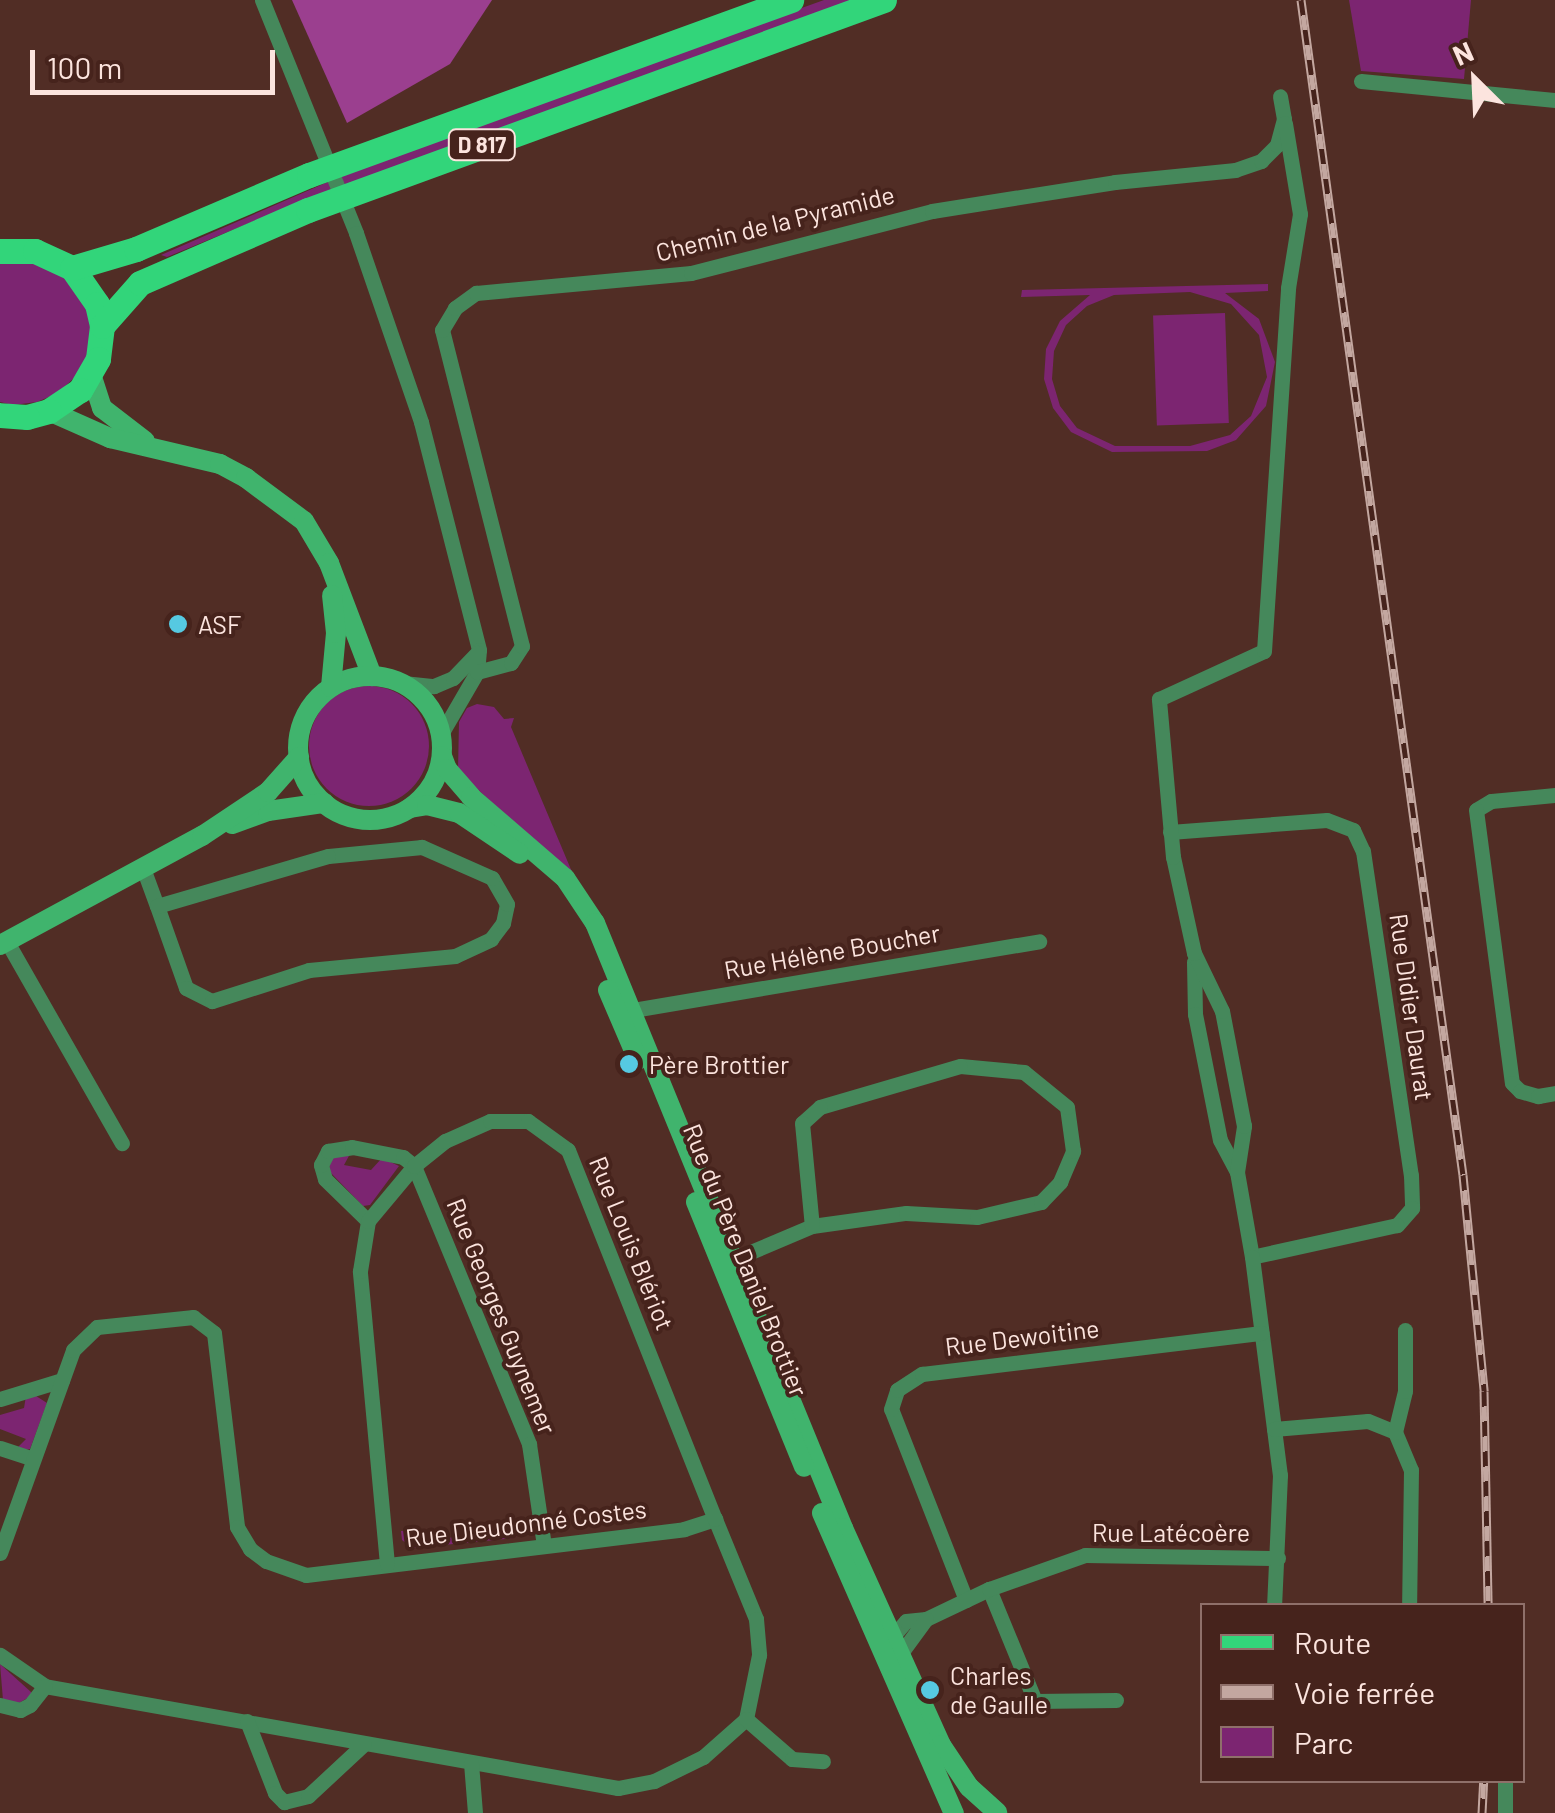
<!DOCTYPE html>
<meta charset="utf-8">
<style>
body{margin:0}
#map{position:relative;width:1555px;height:1813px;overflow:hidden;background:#512d25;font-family:Barlow,sans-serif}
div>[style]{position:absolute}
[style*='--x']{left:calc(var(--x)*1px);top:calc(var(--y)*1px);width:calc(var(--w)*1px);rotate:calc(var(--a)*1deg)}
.green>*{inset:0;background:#7c2571;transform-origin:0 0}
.round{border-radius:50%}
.forest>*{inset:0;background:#9b3f8f}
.street>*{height:15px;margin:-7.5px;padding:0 7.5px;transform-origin:7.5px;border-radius:7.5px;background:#45885b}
.secondary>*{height:20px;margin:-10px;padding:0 10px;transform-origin:10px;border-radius:10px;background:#40b46d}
.secondary>.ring{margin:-10px;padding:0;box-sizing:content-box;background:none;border:20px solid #40b46d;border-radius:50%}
.primary>*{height:25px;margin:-12.5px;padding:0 12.5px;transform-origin:12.5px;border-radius:12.5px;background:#32d57a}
.rail>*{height:9px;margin-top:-4.5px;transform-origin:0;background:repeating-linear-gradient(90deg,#46231c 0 15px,#c3a7a0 0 30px);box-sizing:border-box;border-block:2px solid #c3a7a0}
.dots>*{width:28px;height:28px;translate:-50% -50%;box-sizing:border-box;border:5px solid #46231c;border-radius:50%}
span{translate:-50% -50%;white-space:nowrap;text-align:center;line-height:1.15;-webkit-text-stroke:8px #46231c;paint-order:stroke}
.shield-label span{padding:2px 8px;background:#46231c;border:2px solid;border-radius:8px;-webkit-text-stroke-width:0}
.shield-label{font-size:22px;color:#fce4de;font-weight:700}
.street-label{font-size:25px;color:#fce4de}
.poi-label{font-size:25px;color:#fce4de}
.left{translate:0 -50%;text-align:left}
.legend{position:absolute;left:1200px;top:1603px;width:325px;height:180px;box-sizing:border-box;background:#46231c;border:2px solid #8f706a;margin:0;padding:12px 18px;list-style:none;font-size:30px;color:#fce4de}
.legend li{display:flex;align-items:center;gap:20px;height:50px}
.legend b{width:50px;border:2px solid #8f706a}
.north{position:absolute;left:1425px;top:30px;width:100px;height:100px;-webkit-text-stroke:8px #46231c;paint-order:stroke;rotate:336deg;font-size:28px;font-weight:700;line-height:40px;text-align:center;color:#fce4de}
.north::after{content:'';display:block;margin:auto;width:35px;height:45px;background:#fce4de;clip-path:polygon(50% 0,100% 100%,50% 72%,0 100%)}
.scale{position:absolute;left:30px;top:50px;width:245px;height:45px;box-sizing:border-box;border:5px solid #fce4de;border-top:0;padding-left:12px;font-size:30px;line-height:35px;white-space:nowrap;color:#fce4de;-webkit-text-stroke:8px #46231c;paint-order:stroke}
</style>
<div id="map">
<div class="green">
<div style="clip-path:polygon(824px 0,856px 0,286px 208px,167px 257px,161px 255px,369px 164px)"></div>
<div style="clip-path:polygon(1349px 0,1471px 0,1464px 79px,1361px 71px)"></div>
<div style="clip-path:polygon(37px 262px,59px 271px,87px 309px,91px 332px,87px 356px,76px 376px,58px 393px,37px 402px,13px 405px,0 402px,0 263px)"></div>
<div style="clip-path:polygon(evenodd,1268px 284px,1268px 291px,1225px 293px,1259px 319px,1275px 362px,1266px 406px,1236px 440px,1207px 451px,1112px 452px,1071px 432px,1053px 408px,1044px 379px,1046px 349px,1060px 321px,1090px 295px,1021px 297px,1022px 290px,1268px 284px,1190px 292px,1231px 304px,1259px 335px,1267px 377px,1251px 416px,1230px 435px,1190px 446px,1115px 446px,1077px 428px,1060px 406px,1052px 379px,1054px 351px,1066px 325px,1087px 306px,1114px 295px,1190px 292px)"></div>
<div style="left:1225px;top:313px;width:110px;height:72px;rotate:88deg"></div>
<div class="round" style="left:309px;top:686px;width:120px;height:120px"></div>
<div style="clip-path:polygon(477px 704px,494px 707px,504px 719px,514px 718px,511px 727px,575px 879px,572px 881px,458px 770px,459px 722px,467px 708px)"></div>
<div style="clip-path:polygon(350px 1154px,344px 1165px,371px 1170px,382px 1158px,399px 1166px,370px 1205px,363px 1206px,329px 1171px,331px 1158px)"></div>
<div style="clip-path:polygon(33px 1394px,47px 1403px,30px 1449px,23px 1450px,17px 1448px,26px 1439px,0 1429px,0 1415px,24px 1408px,26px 1396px)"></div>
<div style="clip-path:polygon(526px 1519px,525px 1531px,514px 1538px,412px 1548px,402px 1540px,401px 1531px,420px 1530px,419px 1541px,513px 1531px,518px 1520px)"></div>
<div style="clip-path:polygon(0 1664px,31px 1692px,31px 1696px,17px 1704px,3px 1700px)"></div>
</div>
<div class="forest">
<div style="clip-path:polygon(292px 0,492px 0,450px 64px,347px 123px)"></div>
</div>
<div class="street">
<div style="--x:262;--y:0;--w:251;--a:68"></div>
<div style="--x:356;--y:233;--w:200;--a:71"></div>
<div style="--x:421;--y:422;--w:235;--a:75.7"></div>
<div style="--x:479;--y:650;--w:22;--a:95"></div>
<div style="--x:477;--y:672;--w:72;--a:120.1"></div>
<div style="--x:1361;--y:81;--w:195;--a:5.6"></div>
<div style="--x:477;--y:672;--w:35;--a:-15"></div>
<div style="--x:511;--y:663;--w:20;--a:-57"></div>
<div style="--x:522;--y:646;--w:326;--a:-104.2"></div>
<div style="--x:442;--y:330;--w:26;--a:-59"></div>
<div style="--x:455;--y:308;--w:26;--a:-36"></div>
<div style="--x:476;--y:293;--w:216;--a:-5.3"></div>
<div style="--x:691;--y:273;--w:249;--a:-14.4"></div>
<div style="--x:932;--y:211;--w:185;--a:-9"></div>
<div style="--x:1115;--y:182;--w:121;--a:-5.7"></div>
<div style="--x:1235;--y:170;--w:28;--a:-19"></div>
<div style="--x:1261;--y:161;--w:23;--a:-45"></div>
<div style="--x:1277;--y:145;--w:27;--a:-75"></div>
<div style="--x:1284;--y:119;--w:23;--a:-100"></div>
<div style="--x:403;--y:683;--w:31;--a:6"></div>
<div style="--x:434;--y:686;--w:21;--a:-23"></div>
<div style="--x:453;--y:678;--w:35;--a:-46"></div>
<div style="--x:1555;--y:795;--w:64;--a:174.6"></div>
<div style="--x:1491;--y:801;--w:17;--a:149"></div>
<div style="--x:1476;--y:810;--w:275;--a:82.5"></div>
<div style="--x:1512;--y:1083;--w:11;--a:45"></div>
<div style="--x:1520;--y:1091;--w:19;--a:16"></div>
<div style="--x:1538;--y:1096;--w:17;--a:-10"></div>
<div style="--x:1170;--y:832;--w:157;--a:-4.4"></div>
<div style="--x:1327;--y:820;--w:28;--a:21"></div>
<div style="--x:1353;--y:830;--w:23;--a:65"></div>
<div style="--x:1363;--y:851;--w:328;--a:81.6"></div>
<div style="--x:1411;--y:1175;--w:33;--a:88"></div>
<div style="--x:1412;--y:1208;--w:23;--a:131"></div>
<div style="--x:1397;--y:1225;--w:148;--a:167.6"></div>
<div style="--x:143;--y:868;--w:40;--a:69.8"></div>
<div style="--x:157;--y:906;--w:87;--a:70.5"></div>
<div style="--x:186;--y:988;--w:29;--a:27"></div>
<div style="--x:212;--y:1001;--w:102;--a:-17.7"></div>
<div style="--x:309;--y:970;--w:147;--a:-5.5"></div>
<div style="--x:455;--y:956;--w:40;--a:-25"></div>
<div style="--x:491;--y:939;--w:20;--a:-53"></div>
<div style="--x:503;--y:923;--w:19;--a:-78"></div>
<div style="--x:507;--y:904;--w:30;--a:-120"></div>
<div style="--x:492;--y:878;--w:77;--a:-156.1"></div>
<div style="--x:422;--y:847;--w:94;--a:174.5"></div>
<div style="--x:328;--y:856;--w:178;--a:163.7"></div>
<div style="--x:6;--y:940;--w:234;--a:60.3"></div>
<div style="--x:1194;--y:962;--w:52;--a:88.9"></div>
<div style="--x:1195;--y:1014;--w:128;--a:78.8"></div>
<div style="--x:1220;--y:1140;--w:36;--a:62"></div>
<div style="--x:1237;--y:1172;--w:86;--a:80"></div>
<div style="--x:1252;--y:1257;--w:220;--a:82.7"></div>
<div style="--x:1280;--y:1475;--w:131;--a:92.6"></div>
<div style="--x:633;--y:1010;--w:412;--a:-9.6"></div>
<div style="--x:1237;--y:1172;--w:47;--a:-81.3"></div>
<div style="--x:1244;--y:1126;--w:117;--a:-100.8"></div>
<div style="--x:1222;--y:1011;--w:64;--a:-115.8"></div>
<div style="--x:1194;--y:953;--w:98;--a:-102.3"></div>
<div style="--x:1173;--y:857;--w:159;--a:-95.1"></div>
<div style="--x:1159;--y:699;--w:115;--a:-24.6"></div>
<div style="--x:1264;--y:651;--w:364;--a:-86.2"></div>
<div style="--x:1288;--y:288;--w:75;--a:-80.8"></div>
<div style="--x:1300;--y:214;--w:92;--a:-99.4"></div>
<div style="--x:368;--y:1221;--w:60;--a:-135.7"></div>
<div style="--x:325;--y:1179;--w:15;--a:-106"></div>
<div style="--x:321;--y:1165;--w:16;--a:-63"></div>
<div style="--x:328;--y:1151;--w:24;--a:-9"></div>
<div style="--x:352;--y:1147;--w:52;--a:11.1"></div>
<div style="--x:403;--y:1157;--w:14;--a:39"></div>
<div style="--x:414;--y:1166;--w:301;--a:67.5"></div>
<div style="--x:529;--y:1444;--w:102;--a:81.6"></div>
<div style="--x:734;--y:1259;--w:85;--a:-22.9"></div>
<div style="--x:812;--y:1226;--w:95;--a:-7.9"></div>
<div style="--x:906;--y:1213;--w:71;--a:3.2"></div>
<div style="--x:977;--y:1217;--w:66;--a:-13.2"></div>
<div style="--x:1041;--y:1202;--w:28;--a:-46"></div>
<div style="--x:1060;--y:1182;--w:34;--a:-67"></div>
<div style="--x:1073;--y:1151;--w:44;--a:-97.8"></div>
<div style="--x:1067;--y:1107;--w:55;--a:-140.9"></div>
<div style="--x:1024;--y:1072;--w:64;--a:-174.6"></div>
<div style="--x:960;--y:1066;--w:146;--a:163.7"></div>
<div style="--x:820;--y:1107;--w:24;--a:138"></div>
<div style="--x:802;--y:1123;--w:103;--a:84.5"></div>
<div style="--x:0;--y:1399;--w:65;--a:-17"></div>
<div style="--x:1274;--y:1429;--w:94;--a:-4.9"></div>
<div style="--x:1368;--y:1421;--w:29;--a:22"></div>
<div style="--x:1395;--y:1432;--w:41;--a:67.2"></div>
<div style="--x:1411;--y:1470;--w:136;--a:90.8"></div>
<div style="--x:1395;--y:1432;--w:42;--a:-76.3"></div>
<div style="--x:1405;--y:1391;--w:61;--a:-90"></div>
<div style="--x:0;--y:1448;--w:35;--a:18"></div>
<div style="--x:0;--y:1553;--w:216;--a:-70.2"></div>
<div style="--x:73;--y:1350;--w:33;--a:-44"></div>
<div style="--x:97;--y:1327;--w:97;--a:-5.9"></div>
<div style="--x:193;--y:1317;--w:26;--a:37"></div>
<div style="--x:214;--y:1333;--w:195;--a:83.2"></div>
<div style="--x:237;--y:1527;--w:26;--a:59"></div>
<div style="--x:250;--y:1549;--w:20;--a:37"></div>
<div style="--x:266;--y:1561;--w:42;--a:19.3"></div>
<div style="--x:306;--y:1575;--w:381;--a:-6.9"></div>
<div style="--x:684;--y:1529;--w:33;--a:-18"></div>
<div style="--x:715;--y:1519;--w:108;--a:67.7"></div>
<div style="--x:756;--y:1619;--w:36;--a:85"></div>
<div style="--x:759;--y:1655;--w:65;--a:101.5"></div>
<div style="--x:746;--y:1719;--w:57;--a:138.5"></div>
<div style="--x:703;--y:1757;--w:55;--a:153.9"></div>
<div style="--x:654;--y:1781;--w:37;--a:169"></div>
<div style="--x:618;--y:1788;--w:582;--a:-169.91"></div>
<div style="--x:45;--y:1686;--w:55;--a:-145.4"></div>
<div style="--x:387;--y:1564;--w:294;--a:-95.3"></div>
<div style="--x:360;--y:1271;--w:51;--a:-80.9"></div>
<div style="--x:368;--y:1221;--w:72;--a:-50.1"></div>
<div style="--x:414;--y:1166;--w:40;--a:-39"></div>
<div style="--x:445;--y:1141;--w:49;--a:-24"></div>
<div style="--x:490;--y:1121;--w:38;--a:0"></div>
<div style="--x:528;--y:1121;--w:49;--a:35.9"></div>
<div style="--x:568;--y:1150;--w:397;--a:68.3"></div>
<div style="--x:989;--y:1589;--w:121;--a:67.7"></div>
<div style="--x:1035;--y:1701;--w:81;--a:-0.7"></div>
<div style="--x:966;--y:1600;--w:205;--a:-111.4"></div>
<div style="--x:891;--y:1409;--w:20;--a:-72"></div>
<div style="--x:897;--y:1390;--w:30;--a:-33"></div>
<div style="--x:922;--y:1374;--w:342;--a:-6.9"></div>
<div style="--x:891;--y:1647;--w:11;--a:-80"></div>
<div style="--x:893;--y:1636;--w:20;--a:-49"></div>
<div style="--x:906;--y:1621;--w:20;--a:-6"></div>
<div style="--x:926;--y:1619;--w:70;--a:-25.5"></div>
<div style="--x:989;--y:1589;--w:102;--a:-19.5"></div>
<div style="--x:1085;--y:1555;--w:193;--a:0.9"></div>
<div style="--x:901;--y:1653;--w:42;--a:-53.7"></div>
<div style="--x:0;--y:1705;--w:21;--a:14"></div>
<div style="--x:20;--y:1710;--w:11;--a:-27"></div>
<div style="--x:30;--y:1705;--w:24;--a:-52"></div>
<div style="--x:746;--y:1719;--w:61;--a:41"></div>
<div style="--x:792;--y:1759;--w:31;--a:4"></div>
<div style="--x:247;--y:1721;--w:77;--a:68.7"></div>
<div style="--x:275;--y:1793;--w:13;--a:45"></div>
<div style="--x:284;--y:1802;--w:25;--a:-14"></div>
<div style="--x:308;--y:1796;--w:76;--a:-42.9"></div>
<div style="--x:471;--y:1763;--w:50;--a:85.4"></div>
<div style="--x:1505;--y:1813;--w:33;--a:-90"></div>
</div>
<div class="secondary">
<div style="--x:91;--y:374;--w:36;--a:72"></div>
<div style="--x:102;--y:408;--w:54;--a:37.5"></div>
<div style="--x:49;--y:411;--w:67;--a:23.9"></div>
<div style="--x:110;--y:438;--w:113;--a:13.3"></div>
<div style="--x:220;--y:464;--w:30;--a:28"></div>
<div style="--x:246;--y:478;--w:72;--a:36.6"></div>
<div style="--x:304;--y:521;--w:49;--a:59.2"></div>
<div style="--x:329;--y:563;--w:121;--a:69.2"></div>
<div class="ring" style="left:298px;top:676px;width:124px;height:124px"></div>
<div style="--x:331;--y:687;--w:54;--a:-84.7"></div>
<div style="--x:336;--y:633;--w:38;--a:-96"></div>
<div style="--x:442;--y:756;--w:14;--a:69"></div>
<div style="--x:447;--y:769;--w:37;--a:49"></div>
<div style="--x:471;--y:797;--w:124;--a:40.8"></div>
<div style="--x:565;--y:878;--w:54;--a:56.3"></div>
<div style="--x:595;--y:923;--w:654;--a:67.71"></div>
<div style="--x:843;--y:1528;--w:238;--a:65.7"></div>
<div style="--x:941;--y:1745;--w:50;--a:56.3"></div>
<div style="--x:969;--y:1787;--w:38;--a:42"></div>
<div style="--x:410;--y:808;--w:17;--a:-10"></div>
<div style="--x:427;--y:805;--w:33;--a:14"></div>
<div style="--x:459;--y:813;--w:73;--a:33.9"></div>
<div style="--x:232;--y:824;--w:38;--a:-20"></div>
<div style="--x:268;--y:811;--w:57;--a:-8.1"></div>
<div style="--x:0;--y:945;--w:230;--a:-28.4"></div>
<div style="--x:202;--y:836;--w:79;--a:-33.7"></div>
<div style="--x:268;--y:792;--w:47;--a:-48.5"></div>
<div style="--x:608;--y:990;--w:76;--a:66.8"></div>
<div style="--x:696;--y:1202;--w:286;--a:67.8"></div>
<div style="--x:822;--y:1513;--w:328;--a:66.3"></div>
</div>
<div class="primary">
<div style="--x:0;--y:251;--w:35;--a:0"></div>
<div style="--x:35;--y:251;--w:41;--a:24.7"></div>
<div style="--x:72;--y:268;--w:44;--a:55.2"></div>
<div style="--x:97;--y:304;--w:23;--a:77"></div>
<div style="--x:102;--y:326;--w:33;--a:97"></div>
<div style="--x:98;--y:359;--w:36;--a:120"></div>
<div style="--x:80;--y:390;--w:37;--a:146"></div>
<div style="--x:49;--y:411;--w:23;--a:165"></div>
<div style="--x:27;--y:417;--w:27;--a:-176"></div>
<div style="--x:72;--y:268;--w:67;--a:-16.5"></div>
<div style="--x:136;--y:249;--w:188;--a:-23.2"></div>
<div style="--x:309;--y:175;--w:513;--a:-19.95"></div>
<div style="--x:102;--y:326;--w:57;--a:-48.5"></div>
<div style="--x:140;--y:283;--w:183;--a:-23.5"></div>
<div style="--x:308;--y:210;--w:613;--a:-20.03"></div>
</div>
<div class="rail">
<div style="--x:1301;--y:0;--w:1186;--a:82.15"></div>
<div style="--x:1463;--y:1175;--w:217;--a:84.4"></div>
<div style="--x:1484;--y:1391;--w:215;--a:88.9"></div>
<div style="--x:1482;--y:1813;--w:33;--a:-87"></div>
</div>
<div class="dots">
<div style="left:178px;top:624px;background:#56c9e1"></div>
<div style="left:629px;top:1064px;background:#56c9e1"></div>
<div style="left:930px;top:1690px;background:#56c9e1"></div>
</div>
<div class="shield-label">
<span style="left:482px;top:145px">D 817</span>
</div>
<div class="street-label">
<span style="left:775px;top:223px;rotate:-14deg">Chemin de la Pyramide</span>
<span style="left:832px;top:951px;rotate:-10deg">Rue Hélène Boucher</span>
<span style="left:1412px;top:1007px;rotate:82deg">Rue Didier Daurat</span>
<span style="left:632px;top:1243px;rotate:68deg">Rue Louis Blériot</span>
<span style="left:746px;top:1260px;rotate:68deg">Rue du Père Daniel Brottier</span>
<span style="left:502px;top:1316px;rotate:68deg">Rue Georges Guynemer</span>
<span style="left:1022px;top:1337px;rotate:-7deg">Rue Dewoitine</span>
<span style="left:526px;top:1523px;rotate:-7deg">Rue Dieudonné Costes</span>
<span style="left:1171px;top:1532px">Rue Latécoère</span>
</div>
<div class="poi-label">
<span class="left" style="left:198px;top:624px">ASF</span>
<span class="left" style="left:649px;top:1064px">Père Brottier</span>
<span class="left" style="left:950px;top:1690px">Charles<br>de Gaulle</span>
</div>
<ul class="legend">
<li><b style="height:12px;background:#32d57a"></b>Route</li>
<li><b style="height:12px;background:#c3a7a0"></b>Voie ferrée</li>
<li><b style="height:28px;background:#7c2571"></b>Parc</li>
</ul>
<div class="north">N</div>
<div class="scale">100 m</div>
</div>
